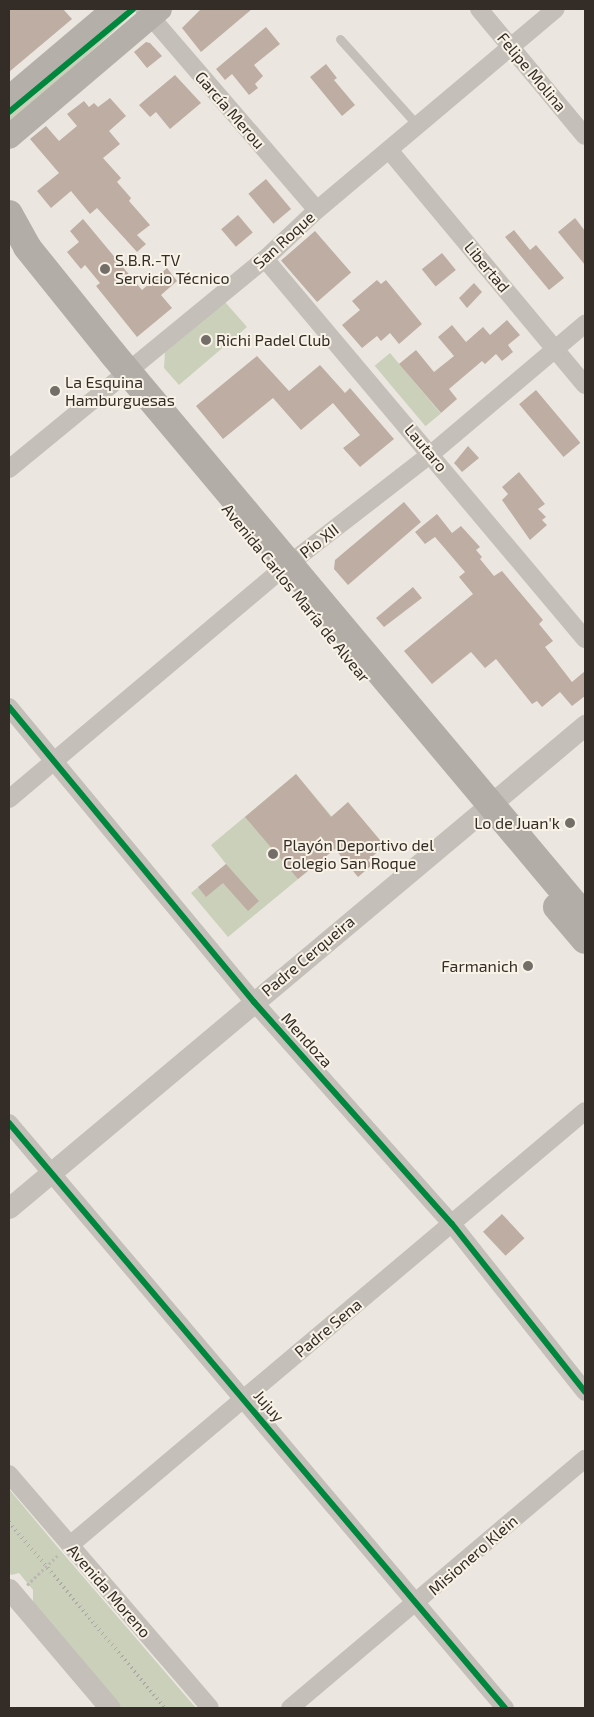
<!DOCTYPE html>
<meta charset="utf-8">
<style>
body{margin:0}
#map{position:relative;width:594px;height:1717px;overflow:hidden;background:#ebe7e0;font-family:"Exo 2",sans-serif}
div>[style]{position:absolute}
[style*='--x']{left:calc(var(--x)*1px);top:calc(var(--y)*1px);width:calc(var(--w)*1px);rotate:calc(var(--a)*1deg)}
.green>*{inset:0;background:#cad0ba;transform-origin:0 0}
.building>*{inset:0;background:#beada2;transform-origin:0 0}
.path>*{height:2.5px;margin-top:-1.25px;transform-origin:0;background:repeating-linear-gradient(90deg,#bdb8b2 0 2.5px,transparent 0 5px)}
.service>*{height:9px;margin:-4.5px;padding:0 4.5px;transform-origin:4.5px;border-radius:4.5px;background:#c4bfb9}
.minor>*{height:18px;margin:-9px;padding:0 9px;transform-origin:9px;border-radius:9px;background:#c4bfb9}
.tertiary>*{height:21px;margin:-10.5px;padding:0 10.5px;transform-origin:10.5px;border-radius:10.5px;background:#c4bfb9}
.secondary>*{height:24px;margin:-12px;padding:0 12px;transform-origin:12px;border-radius:12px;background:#b5afaa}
.primary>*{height:28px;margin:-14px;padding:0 14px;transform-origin:14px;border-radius:14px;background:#b3ada8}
.rail>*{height:4px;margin-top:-2px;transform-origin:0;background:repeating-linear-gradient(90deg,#aca8a3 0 1px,transparent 0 5px)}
.cycleway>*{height:6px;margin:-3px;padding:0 3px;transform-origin:3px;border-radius:3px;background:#00873e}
.dots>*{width:14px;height:14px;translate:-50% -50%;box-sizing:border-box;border:2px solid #f8f2e7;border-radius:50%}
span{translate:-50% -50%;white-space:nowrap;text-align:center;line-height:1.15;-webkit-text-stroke:4px #f8f2e7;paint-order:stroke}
.street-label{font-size:16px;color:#342d27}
.poi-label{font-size:16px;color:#342d27}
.left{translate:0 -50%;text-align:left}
.right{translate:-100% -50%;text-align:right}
.frame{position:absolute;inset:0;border:10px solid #342d27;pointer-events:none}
</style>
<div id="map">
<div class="green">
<div style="clip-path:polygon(122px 13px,128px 18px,9px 125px,9px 109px)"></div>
<div style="clip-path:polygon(225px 302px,247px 327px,179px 385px,164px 368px,165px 352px)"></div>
<div style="left:390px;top:353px;width:79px;height:20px;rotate:50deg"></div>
<div style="clip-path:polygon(296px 774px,349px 837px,228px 937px,191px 893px,226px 864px,211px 845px)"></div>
<div style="clip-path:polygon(9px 1489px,55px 1544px,196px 1708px,122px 1708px,33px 1607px,33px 1590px,19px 1573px,11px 1575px,9px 1572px)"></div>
</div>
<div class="building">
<div style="clip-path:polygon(9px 9px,63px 9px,72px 19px,9px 72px)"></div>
<div style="clip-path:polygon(201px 9px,252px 9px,201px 52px,182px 28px)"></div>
<div style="clip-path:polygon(266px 27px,280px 44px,254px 65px,263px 76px,255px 84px,258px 88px,249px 95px,232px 74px,225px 80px,216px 69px)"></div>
<div style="clip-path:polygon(146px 42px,150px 43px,162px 56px,147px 68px,134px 52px)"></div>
<div style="clip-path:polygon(326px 64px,337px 78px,334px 80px,355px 105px,342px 116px,310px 77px)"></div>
<div style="clip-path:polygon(175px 75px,201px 103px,170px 129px,156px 112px,150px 117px,139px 105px)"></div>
<div style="clip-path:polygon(110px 98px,126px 116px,109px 131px,120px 144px,103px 158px,121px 178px,117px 182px,131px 198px,129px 201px,150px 225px,137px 235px,146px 244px,137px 252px,97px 208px,90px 214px,71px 191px,51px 208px,37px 191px,59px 173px,30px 139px,46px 126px,59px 141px,77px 126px,67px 114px,84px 101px,89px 107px,94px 103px,98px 107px)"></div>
<div style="left:266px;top:179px;width:39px;height:23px;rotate:50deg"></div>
<div style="left:238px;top:215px;width:23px;height:22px;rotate:50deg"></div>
<div style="clip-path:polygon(575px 218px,585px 231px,585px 265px,558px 232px)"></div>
<div style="clip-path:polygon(83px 219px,142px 290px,167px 268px,177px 281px,161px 295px,172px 308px,137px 337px,96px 286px,100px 283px,85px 265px,81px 269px,67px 252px,79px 242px,70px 231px)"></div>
<div style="clip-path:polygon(514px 230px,530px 250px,536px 245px,564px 278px,549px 290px,505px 237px)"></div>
<div style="left:315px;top:231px;width:55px;height:45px;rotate:49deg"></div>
<div style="left:442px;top:253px;width:22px;height:26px;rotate:51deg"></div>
<div style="clip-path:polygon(377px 280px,381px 284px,386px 280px,422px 324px,399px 344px,390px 333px,381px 341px,377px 336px,362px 348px,342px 325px,360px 310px,352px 301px)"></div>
<div style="clip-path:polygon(474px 283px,482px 292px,467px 308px,459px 298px)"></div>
<div style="clip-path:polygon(507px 320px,520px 335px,508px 345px,513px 352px,502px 361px,496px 354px,485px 364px,482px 361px,449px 389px,457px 399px,441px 413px,399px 364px,416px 350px,434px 372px,454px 356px,438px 337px,452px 325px,466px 342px,483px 327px,490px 335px)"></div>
<div style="clip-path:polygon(257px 356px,289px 391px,320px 365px,345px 393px,350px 388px,394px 439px,360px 467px,343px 448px,360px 435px,333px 403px,301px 430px,273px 398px,223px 439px,196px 406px)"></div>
<div style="left:536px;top:390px;width:69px;height:22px;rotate:50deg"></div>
<div style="clip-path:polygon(468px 446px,479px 458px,462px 472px,454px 463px)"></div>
<div style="clip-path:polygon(519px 472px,545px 504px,538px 509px,546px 517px,542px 520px,547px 525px,530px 540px,502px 500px,508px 494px,502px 487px)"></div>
<div style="clip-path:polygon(404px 502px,421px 522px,348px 585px,334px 569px,335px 560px)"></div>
<div style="clip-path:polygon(437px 514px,452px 533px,461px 526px,480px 547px,476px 550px,482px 557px,480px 559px,494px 576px,502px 571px,528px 602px,543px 620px,539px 624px,553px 641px,545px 647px,572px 682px,585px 671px,585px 696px,572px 706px,560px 692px,542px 707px,537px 701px,532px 704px,496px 659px,485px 668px,471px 652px,432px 684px,404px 651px,473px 594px,459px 577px,465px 572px,435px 537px,425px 544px,415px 532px)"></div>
<div style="clip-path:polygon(413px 587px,422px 598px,384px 627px,376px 618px)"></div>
<div style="clip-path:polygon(296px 774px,331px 817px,348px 802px,385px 846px,368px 860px,372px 865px,358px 877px,335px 849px,298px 879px,245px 817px)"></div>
<div style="clip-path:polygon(226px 864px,259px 901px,248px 911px,223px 883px,206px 897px,198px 887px)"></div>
<div style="left:502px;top:1214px;width:33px;height:26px;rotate:47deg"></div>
</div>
<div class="path">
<div style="--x:27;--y:1585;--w:45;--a:-44.1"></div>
</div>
<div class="service">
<div style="--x:340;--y:39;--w:117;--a:48.1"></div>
</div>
<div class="minor">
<div style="--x:144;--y:9;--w:265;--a:49.3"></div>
<div style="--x:479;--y:9;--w:165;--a:50.2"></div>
<div style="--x:389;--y:150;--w:306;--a:50.2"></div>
<div style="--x:265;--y:259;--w:497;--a:49.9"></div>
<div style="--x:9;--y:469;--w:331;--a:-39.4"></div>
<div style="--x:265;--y:259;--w:71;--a:-43.3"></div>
<div style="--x:317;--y:210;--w:312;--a:-40.1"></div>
<div style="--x:9;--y:707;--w:383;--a:50.3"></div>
<div style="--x:254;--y:1002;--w:297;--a:48.3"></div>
<div style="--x:452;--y:1224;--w:214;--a:51.6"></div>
<div style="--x:9;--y:799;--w:354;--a:-40.1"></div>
<div style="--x:280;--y:571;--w:191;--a:-37.8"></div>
<div style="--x:431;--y:454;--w:202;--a:-40.2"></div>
<div style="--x:9;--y:1123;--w:767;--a:49.71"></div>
<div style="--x:9;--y:1474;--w:308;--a:49.3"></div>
<div style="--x:70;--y:1545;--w:673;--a:-40.12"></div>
<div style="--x:290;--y:1708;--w:386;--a:-40.2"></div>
</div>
<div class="tertiary">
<div style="--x:9;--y:1208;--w:752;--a:-39.98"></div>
<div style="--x:9;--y:1589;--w:156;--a:49.7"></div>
</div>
<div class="secondary">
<div style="--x:9;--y:98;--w:138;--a:-40.3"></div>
<div style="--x:9;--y:137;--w:198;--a:-40.3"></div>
</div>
<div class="primary">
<div style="--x:9;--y:214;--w:38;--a:61"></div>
<div style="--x:27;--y:247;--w:137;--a:51.2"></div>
<div style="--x:113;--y:354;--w:735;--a:50.02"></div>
<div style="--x:557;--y:907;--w:43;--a:49.7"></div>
</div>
<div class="rail">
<div style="--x:9;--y:1522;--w:243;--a:50"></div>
</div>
<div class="cycleway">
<div style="--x:9;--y:112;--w:161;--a:-39.7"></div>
<div style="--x:9;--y:707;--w:383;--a:50.3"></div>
<div style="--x:254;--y:1002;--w:297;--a:48.3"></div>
<div style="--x:452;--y:1224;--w:214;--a:51.6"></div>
<div style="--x:9;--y:1123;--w:767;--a:49.71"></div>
</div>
<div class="dots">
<div style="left:105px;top:269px;background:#746e68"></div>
<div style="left:206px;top:340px;background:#746e68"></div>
<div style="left:55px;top:391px;background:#746e68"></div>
<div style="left:570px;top:823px;background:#746e68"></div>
<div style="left:273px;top:854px;background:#746e68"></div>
<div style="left:528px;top:966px;background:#746e68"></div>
</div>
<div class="street-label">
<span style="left:532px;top:72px;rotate:50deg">Felipe Molina</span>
<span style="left:230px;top:110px;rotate:49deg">García Merou</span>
<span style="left:284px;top:240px;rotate:-42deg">San Roque</span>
<span style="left:487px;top:267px;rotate:50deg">Libertad</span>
<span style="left:426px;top:448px;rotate:50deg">Lautaro</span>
<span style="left:319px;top:541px;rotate:-38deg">Pío XII</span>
<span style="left:296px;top:593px;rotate:51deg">Avenida Carlos María de Alvear</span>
<span style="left:308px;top:956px;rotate:-40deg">Padre Cerqueira</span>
<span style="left:307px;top:1040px;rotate:48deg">Mendoza</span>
<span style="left:328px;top:1328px;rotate:-40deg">Padre Sena</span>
<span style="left:269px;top:1406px;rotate:49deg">Jujuy</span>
<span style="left:473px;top:1555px;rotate:-41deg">Misionero Klein</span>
<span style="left:109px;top:1591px;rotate:49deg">Avenida Moreno</span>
</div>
<div class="poi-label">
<span class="left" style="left:115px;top:269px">S.B.R.-TV<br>Servicio Técnico</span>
<span class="left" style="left:216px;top:340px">Richi Padel Club</span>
<span class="left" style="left:65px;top:391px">La Esquina<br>Hamburguesas</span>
<span class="right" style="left:560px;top:823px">Lo de Juan'k</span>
<span class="left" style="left:283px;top:854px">Playón Deportivo del<br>Colegio San Roque</span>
<span class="right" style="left:518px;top:966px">Farmanich</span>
</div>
<div class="frame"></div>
</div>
